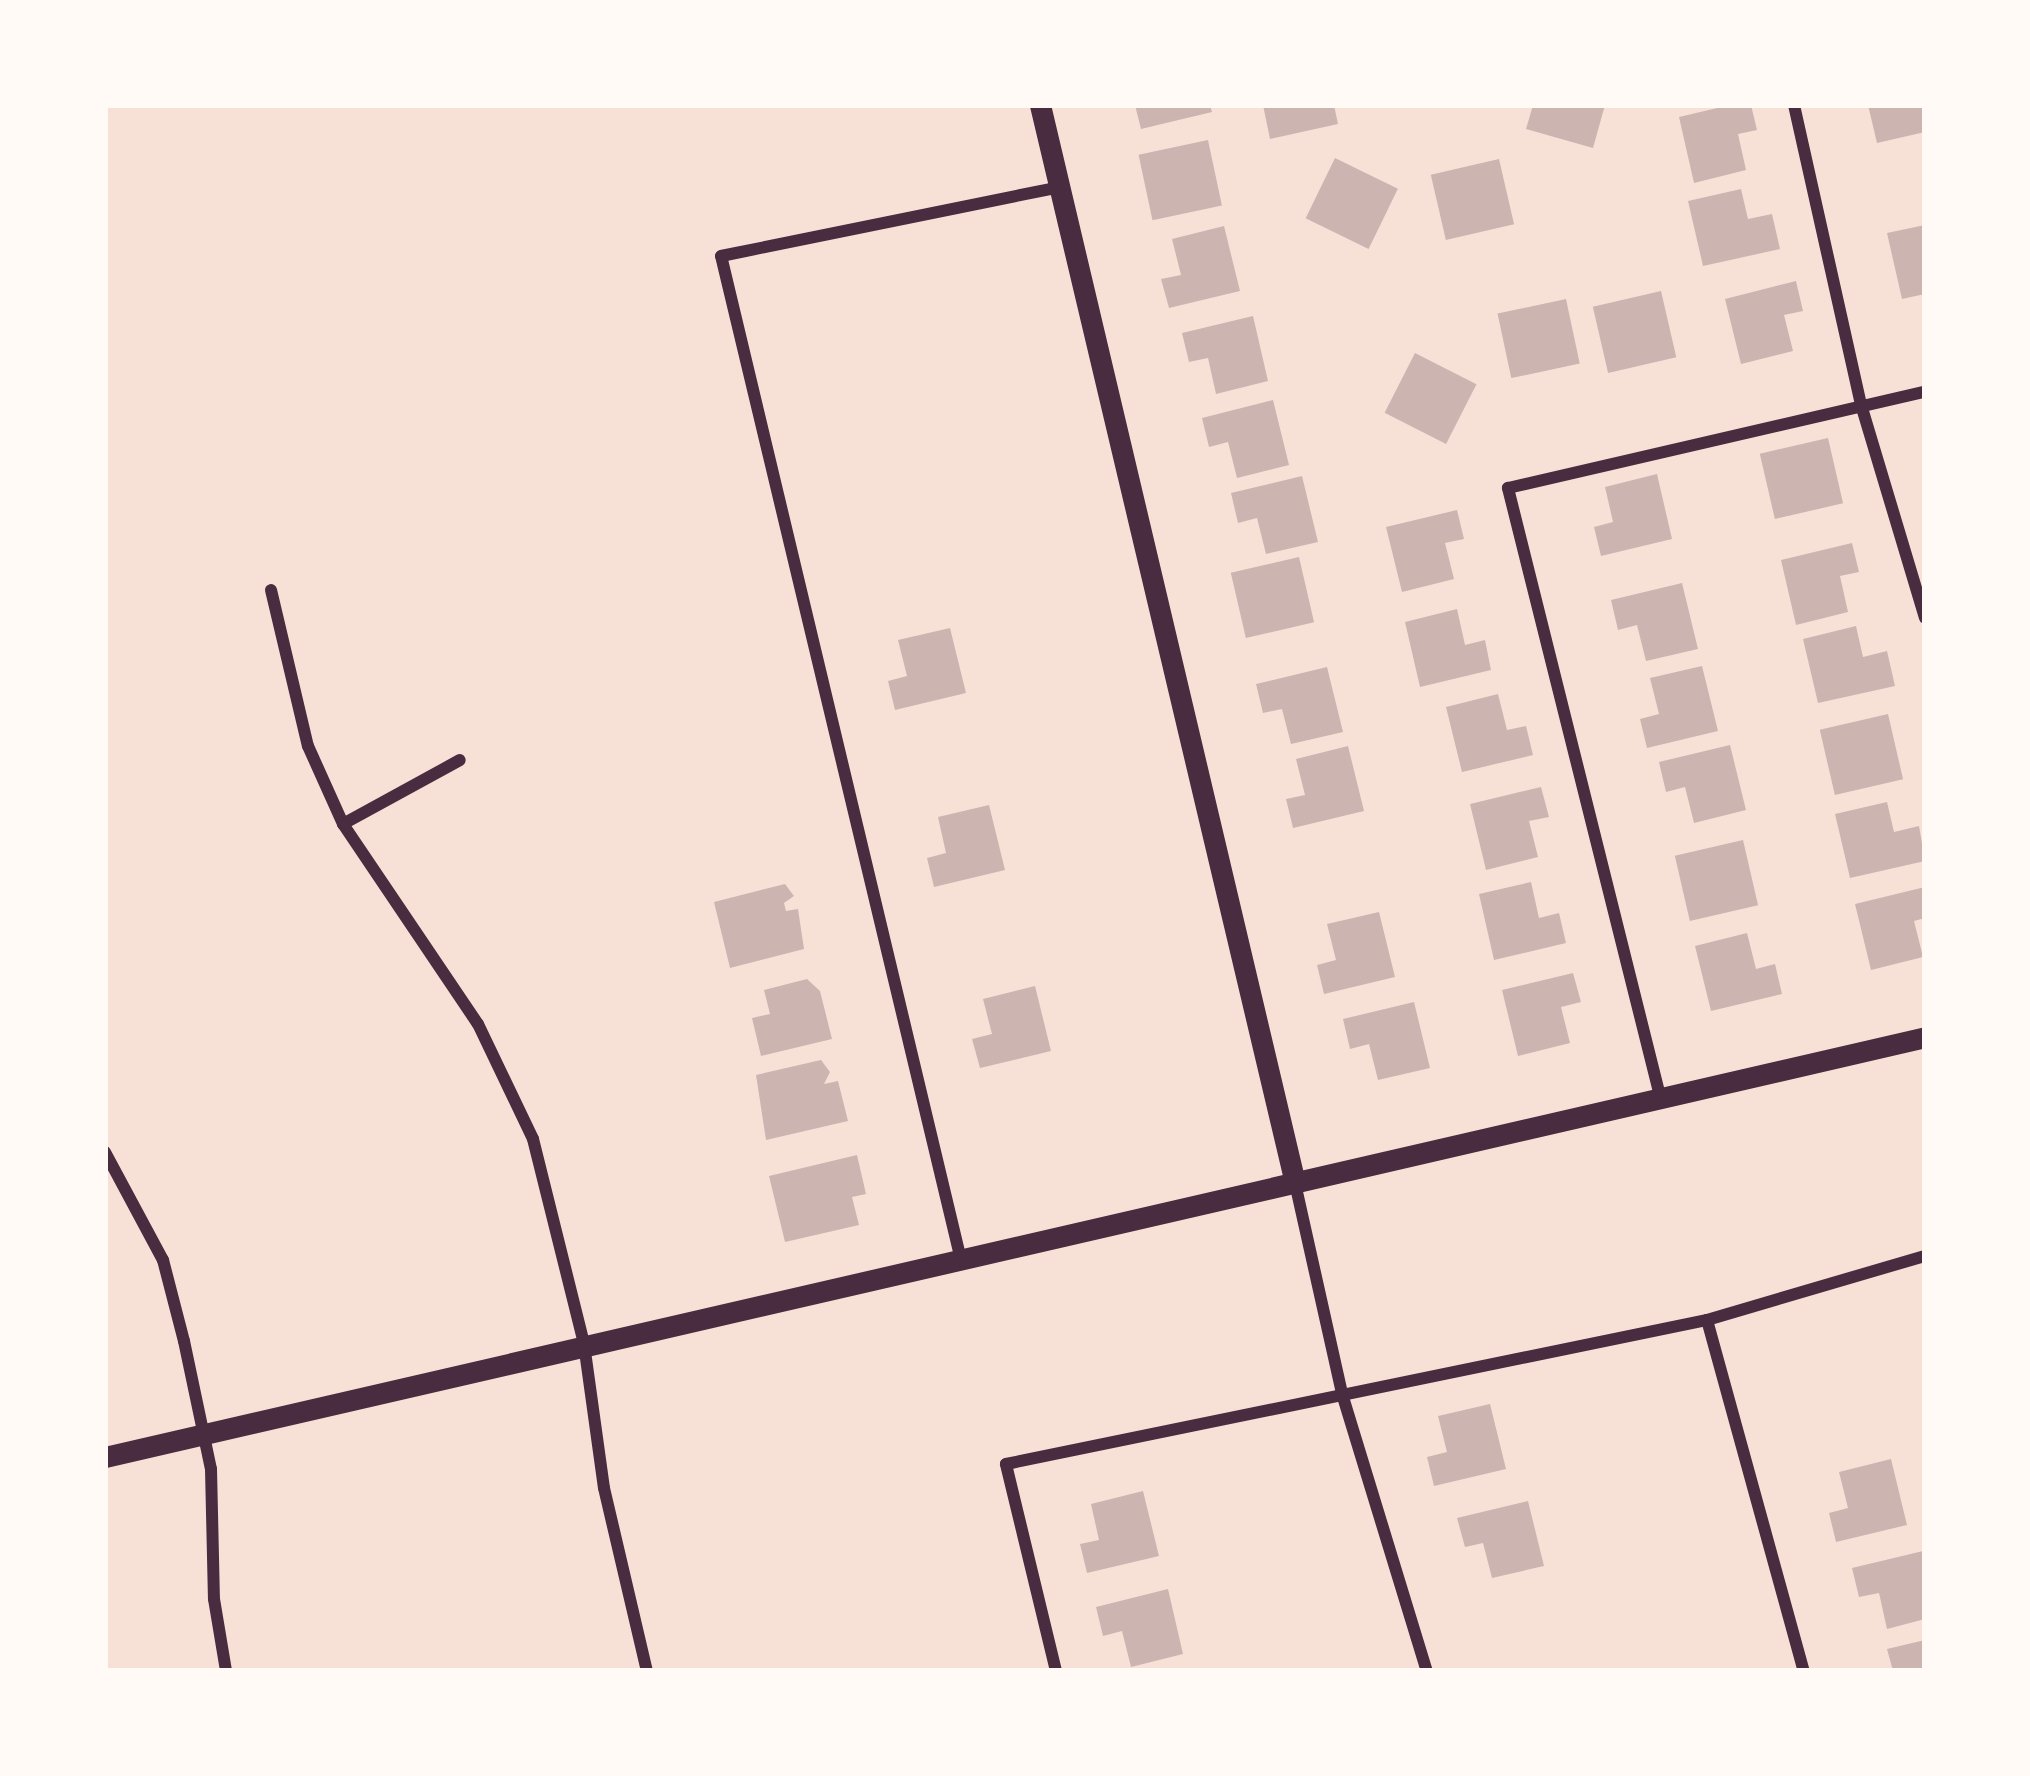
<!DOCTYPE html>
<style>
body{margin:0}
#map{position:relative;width:2030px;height:1776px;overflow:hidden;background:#f7e1d7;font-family:Manrope,sans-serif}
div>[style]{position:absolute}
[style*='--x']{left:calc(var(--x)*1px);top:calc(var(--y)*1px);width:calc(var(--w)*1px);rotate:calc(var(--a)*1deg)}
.building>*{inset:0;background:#ccb4b1;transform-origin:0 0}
.minor>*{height:12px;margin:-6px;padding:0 6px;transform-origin:6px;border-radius:6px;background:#4a2c40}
.tertiary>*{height:21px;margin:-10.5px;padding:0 10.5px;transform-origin:10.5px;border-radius:10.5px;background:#4a2c40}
span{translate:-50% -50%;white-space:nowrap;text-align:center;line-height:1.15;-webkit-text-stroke:12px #fffaf5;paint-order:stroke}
.frame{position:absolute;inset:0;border:108px solid #fffaf5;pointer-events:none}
</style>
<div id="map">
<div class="building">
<div style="clip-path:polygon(1135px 105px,1210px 105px,1212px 112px,1141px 129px)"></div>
<div style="clip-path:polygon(1263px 105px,1334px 105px,1338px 124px,1270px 139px)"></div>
<div style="clip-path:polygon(1533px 105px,1605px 105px,1593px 148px,1526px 129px)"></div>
<div style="clip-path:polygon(1730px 105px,1751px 105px,1757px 130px,1738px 134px,1746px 170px,1694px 183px,1679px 117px)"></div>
<div style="clip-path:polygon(1868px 105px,1925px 105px,1925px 132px,1877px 143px)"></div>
<div style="left:1208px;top:140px;width:67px;height:71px;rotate:78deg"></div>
<div style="left:1335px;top:158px;width:70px;height:67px;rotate:26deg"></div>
<div style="left:1499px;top:159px;width:67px;height:70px;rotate:77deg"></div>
<div style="clip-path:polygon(1741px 189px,1748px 219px,1772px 214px,1780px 249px,1703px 266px,1688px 201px)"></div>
<div style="clip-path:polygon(1925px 225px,1925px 294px,1902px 299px,1887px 233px)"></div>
<div style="clip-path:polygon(1224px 226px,1240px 291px,1169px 308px,1161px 279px,1181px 275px,1172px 239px)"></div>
<div style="clip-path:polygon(1796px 281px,1803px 311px,1784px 315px,1793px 351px,1741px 364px,1725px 299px)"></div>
<div style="left:1661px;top:291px;width:68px;height:70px;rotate:77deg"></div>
<div style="left:1566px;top:299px;width:66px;height:70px;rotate:78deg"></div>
<div style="clip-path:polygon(1253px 316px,1268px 381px,1216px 394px,1208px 358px,1189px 362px,1182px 333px)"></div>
<div style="left:1415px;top:353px;width:69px;height:67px;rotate:27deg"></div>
<div style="clip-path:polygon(1273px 400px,1289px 465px,1237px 478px,1228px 442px,1209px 447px,1202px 418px)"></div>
<div style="left:1828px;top:438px;width:67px;height:70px;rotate:77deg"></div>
<div style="clip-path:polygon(1657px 474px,1672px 539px,1601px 556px,1594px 527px,1613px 522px,1605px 487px)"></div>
<div style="clip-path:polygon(1302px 476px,1318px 542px,1266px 554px,1257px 518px,1238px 523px,1231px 493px)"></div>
<div style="clip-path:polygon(1457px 510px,1464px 539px,1445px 543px,1454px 579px,1402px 592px,1386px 527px)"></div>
<div style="clip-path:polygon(1852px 543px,1859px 572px,1840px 576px,1848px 612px,1796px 625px,1781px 560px)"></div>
<div style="left:1299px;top:557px;width:67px;height:70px;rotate:77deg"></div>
<div style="clip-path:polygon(1682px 583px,1698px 649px,1646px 661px,1637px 625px,1618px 630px,1611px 600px)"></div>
<div style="clip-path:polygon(1457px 609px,1465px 645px,1485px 640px,1491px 670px,1420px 687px,1405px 622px)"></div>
<div style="clip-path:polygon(1856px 626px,1863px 657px,1887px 651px,1895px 686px,1818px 703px,1803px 639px)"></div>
<div style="clip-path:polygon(950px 628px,966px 693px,895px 710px,888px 681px,907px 676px,898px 640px)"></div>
<div style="clip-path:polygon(1702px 666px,1718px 731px,1647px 748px,1640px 719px,1659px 714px,1650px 678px)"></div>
<div style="clip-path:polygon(1327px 667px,1343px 732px,1291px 744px,1282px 709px,1263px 713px,1256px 684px)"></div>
<div style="clip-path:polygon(1498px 694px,1507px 730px,1526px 726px,1533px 755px,1462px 772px,1446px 707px)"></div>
<div style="left:1888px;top:714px;width:67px;height:70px;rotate:77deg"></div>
<div style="clip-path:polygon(1730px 745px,1746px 810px,1694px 823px,1685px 787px,1666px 792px,1659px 762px)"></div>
<div style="clip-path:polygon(1348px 746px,1364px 811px,1293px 828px,1286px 799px,1305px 795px,1296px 759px)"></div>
<div style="clip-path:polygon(1541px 787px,1549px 817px,1529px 821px,1538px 857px,1486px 870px,1470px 804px)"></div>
<div style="clip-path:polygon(1887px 802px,1894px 832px,1919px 826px,1925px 861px,1850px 878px,1835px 814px)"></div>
<div style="clip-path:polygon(989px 805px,1005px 870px,934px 887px,927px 858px,946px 853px,938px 817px)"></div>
<div style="left:1743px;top:840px;width:67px;height:70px;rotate:77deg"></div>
<div style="clip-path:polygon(1531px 882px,1539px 918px,1559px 913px,1566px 943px,1494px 960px,1479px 894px)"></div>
<div style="clip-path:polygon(785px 884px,794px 896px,784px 903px,786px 911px,798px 909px,804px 949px,730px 968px,714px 902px)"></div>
<div style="clip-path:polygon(1925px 887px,1925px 918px,1914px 921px,1923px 957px,1871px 970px,1855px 904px)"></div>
<div style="clip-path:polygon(1379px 912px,1395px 977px,1324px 994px,1317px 965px,1336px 960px,1327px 924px)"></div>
<div style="clip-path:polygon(1747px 933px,1756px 969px,1775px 964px,1782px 994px,1711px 1011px,1695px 946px)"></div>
<div style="clip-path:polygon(1573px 973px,1581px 1002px,1561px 1007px,1570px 1043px,1518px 1056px,1502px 990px)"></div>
<div style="clip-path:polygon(807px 979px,820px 991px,832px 1039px,761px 1056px,752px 1018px,770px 1014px,764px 990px)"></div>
<div style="clip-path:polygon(1035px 986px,1051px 1051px,980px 1068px,972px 1039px,992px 1034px,983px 999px)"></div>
<div style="clip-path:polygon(1414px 1002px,1430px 1068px,1378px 1080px,1369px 1044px,1350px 1049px,1343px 1019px)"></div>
<div style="clip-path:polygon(821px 1060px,830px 1072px,824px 1084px,838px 1081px,848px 1121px,766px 1140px,756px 1075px)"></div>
<div style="clip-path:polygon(857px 1155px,866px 1194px,852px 1197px,859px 1225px,785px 1242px,769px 1176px)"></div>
<div style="clip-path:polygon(1490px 1404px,1506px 1469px,1434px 1486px,1427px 1457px,1447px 1452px,1438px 1416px)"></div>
<div style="clip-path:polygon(1891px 1459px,1907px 1525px,1836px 1542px,1829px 1513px,1848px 1508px,1839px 1472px)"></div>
<div style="clip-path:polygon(1143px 1491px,1159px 1556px,1087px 1573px,1080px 1544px,1099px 1540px,1091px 1504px)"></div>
<div style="clip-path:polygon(1528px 1501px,1544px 1566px,1492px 1578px,1483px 1543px,1465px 1547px,1457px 1518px)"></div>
<div style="clip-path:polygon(1923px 1551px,1925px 1619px,1887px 1629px,1879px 1593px,1859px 1597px,1852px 1568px)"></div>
<div style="clip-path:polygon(1168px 1589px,1183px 1654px,1131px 1667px,1122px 1631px,1103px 1636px,1096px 1607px)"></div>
<div style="clip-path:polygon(1925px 1640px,1925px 1671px,1893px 1671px,1887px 1649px)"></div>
</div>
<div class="minor">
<div style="--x:1794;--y:105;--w:311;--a:77.4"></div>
<div style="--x:1862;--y:408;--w:219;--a:73.3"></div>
<div style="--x:271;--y:590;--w:160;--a:76.7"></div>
<div style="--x:308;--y:746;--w:85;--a:65.8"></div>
<div style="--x:343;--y:824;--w:241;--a:56"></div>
<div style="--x:478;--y:1024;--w:127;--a:64.4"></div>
<div style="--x:533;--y:1139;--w:211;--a:76"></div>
<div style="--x:584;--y:1344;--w:145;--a:82.1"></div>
<div style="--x:604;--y:1488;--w:188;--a:76.8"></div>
<div style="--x:343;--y:824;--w:133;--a:-28.7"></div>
<div style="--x:1660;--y:1096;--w:627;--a:-104.04"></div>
<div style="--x:1508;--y:488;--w:428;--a:-13"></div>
<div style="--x:105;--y:1152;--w:123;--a:61.8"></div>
<div style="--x:163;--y:1260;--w:84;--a:75.5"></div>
<div style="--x:184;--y:1341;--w:131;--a:78.1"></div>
<div style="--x:211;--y:1469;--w:130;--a:88.7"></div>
<div style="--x:214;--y:1599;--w:73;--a:80.5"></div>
<div style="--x:1295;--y:1183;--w:219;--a:77.4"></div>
<div style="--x:1343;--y:1397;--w:287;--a:73"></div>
<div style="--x:961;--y:1260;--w:1032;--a:-103.44"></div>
<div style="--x:721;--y:256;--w:346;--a:-11.5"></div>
<div style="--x:1707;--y:1320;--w:364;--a:74.6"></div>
<div style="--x:1056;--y:1671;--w:213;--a:-103.6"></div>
<div style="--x:1006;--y:1464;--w:716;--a:-11.61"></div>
<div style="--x:1707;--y:1320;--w:227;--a:-16.4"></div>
</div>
<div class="tertiary">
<div style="--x:1040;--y:105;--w:1108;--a:76.69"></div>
<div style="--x:105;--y:1457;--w:1868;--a:-12.99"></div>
</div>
<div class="frame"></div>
</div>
